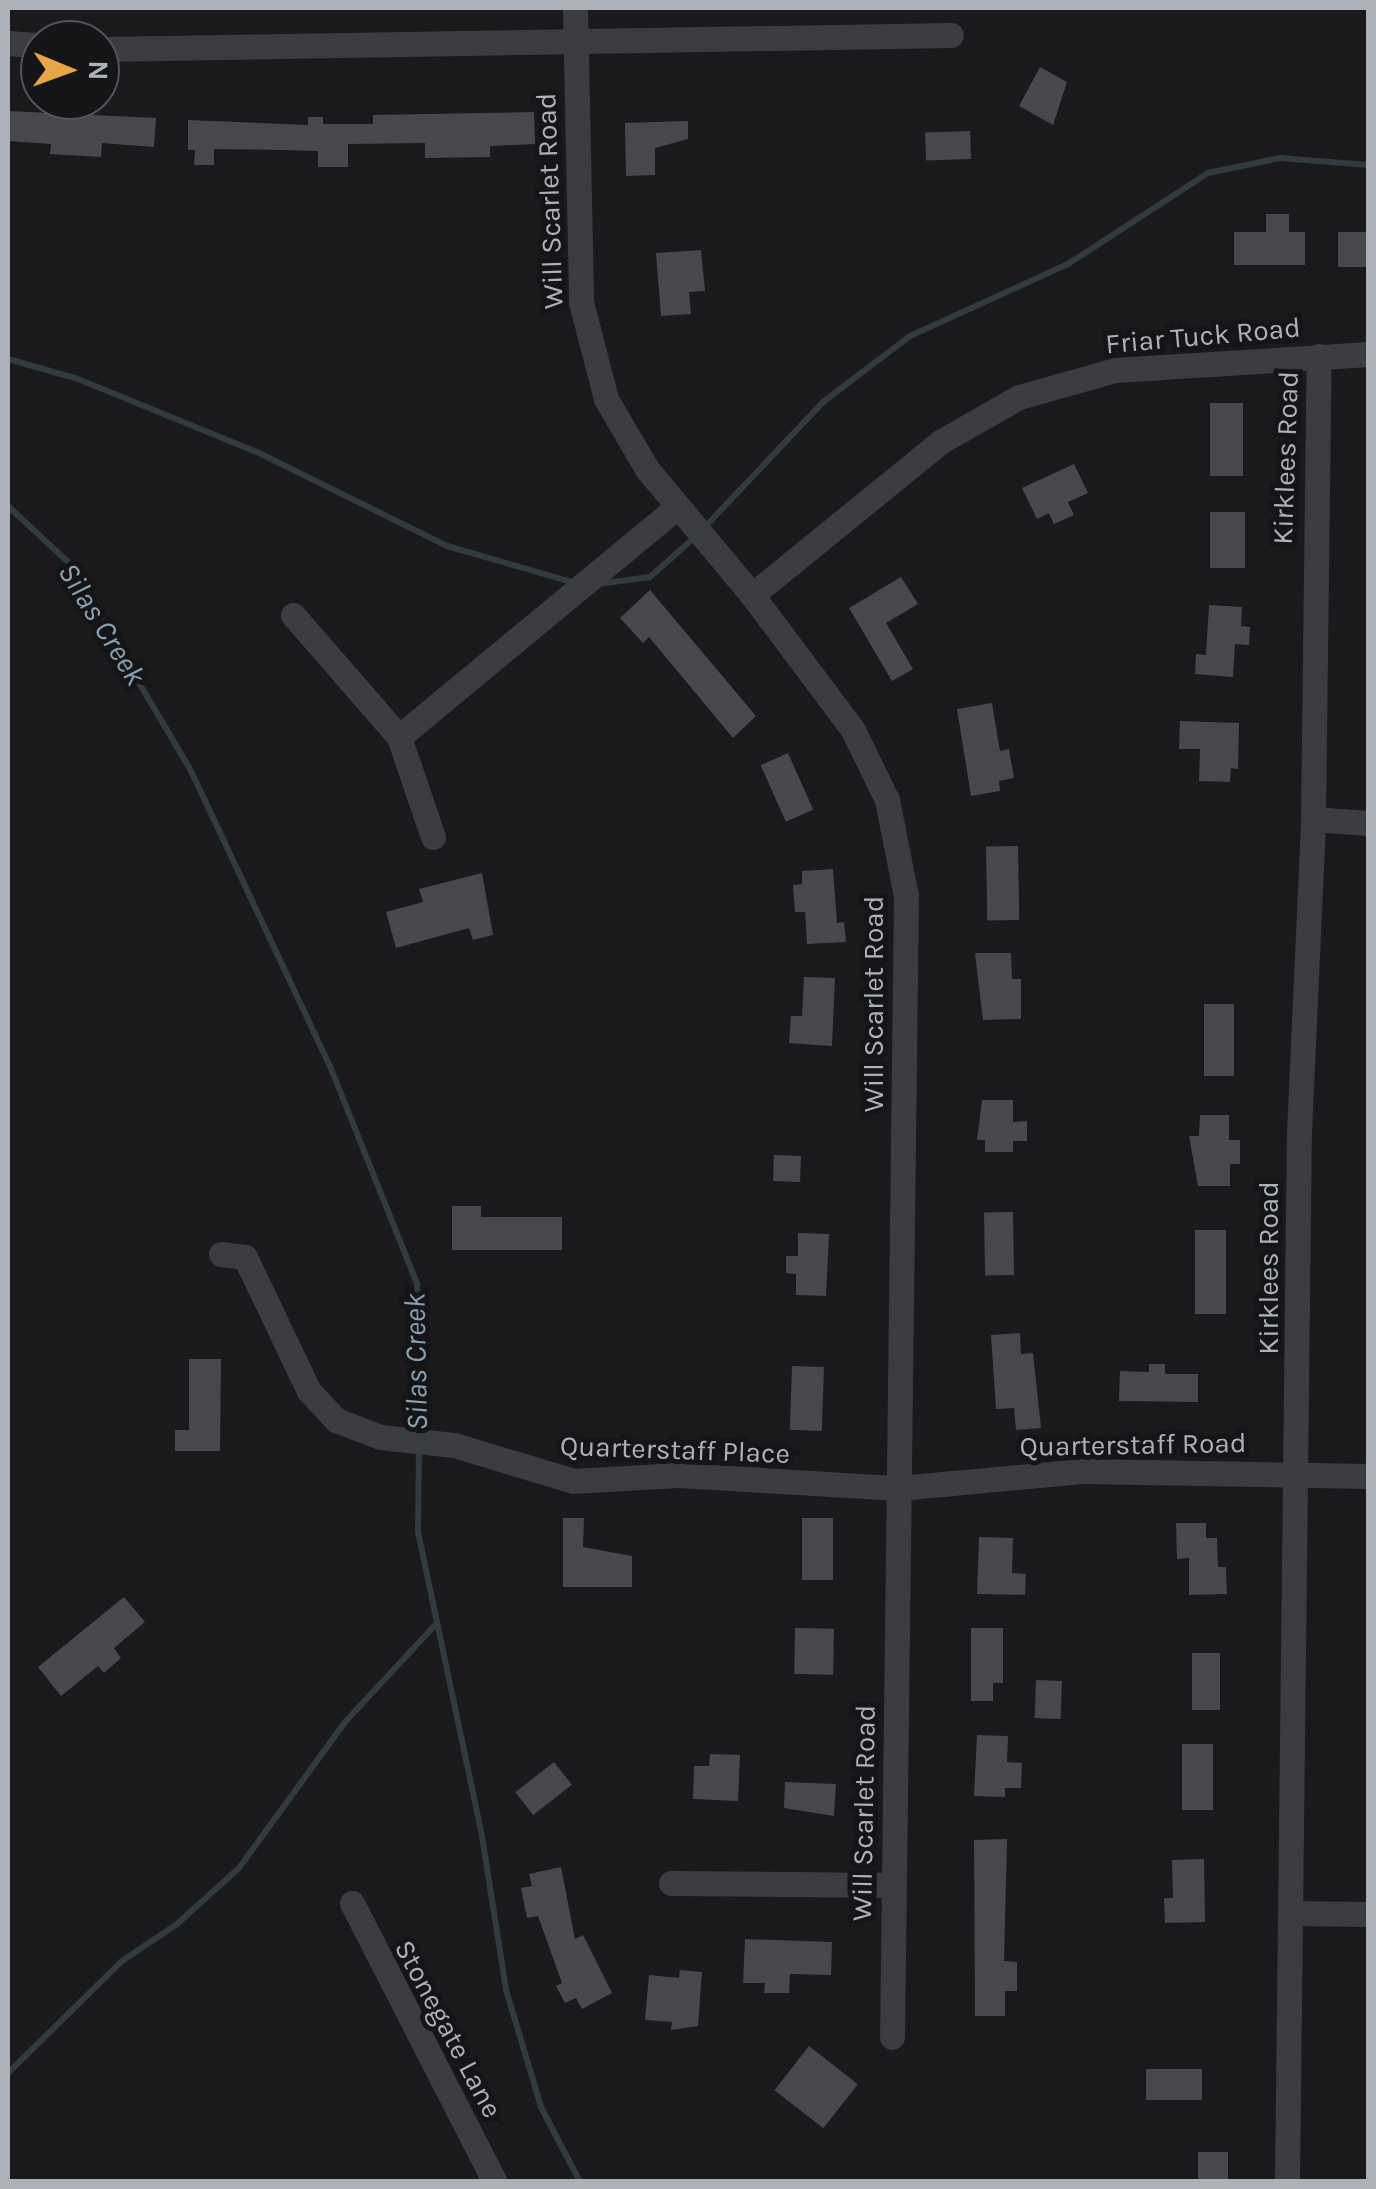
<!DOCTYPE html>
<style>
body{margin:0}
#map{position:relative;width:1376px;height:2189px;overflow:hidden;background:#1a1a1c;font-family:Karla,sans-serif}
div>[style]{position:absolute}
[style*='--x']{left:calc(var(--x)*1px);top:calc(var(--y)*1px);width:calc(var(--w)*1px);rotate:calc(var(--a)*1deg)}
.stream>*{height:6px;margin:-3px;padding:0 3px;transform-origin:3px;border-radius:3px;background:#303a3f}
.building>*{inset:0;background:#47484c;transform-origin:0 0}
.minor>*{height:25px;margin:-12.5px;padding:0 12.5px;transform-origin:12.5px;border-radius:12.5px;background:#3b3c41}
span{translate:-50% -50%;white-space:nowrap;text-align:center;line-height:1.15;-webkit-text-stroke:10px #151517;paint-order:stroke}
.street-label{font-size:28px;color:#adb2ba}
.water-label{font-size:30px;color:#87a1b3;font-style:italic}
.frame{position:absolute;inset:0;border:10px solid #adb2ba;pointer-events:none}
.north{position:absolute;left:20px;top:20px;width:100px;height:100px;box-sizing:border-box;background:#151517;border:2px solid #525458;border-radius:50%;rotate:91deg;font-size:28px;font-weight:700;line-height:40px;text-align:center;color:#adb2ba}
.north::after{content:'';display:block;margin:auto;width:35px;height:45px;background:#e7a746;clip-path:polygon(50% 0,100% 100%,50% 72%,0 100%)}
</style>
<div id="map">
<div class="stream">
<div style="--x:8;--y:359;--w:73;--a:15.9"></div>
<div style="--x:78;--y:379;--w:196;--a:22.2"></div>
<div style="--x:259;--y:453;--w:210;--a:26.3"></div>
<div style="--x:447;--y:546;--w:133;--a:16.1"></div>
<div style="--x:8;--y:506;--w:81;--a:43"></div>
<div style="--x:67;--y:561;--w:244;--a:59.4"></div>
<div style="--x:191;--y:771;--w:326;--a:64.8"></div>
<div style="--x:330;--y:1066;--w:235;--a:68.2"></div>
<div style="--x:417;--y:1284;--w:152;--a:88.9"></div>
<div style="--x:703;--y:529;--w:175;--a:-46.6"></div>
<div style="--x:823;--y:402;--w:109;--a:-37.2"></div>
<div style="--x:910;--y:336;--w:174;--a:-24.5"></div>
<div style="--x:1068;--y:264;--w:167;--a:-33"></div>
<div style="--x:1208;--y:173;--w:74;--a:-11.8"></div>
<div style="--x:1280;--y:158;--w:88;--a:4.5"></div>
<div style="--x:598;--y:584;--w:52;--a:-7.7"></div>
<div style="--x:650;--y:577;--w:59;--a:-41.6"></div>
<div style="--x:419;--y:1448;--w:84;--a:90.7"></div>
<div style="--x:418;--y:1532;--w:311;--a:78.1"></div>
<div style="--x:482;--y:1836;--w:156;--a:81.1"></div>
<div style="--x:506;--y:1990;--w:122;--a:73.3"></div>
<div style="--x:541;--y:2107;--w:85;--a:62.5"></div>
<div style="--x:8;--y:2073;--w:160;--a:-44.5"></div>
<div style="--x:122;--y:1961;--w:66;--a:-33.9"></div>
<div style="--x:177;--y:1924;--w:84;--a:-42.1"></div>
<div style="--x:239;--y:1868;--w:180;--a:-54"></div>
<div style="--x:345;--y:1722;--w:135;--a:-47.1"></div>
</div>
<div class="building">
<div style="clip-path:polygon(1040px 67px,1067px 82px,1053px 125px,1019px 106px)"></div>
<div style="clip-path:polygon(8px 111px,156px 118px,154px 147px,102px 143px,101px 157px,50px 154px,51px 144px,8px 141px)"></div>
<div style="clip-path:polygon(534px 112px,535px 144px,490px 146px,490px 157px,425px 158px,425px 143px,348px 144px,348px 167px,318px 167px,318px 151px,282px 150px,214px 149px,214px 165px,194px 165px,195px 150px,188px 150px,188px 120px,308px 125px,308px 117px,323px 117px,323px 124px,373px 124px,373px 115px)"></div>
<div style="clip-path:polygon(688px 121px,688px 139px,655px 148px,655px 175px,626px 176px,625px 123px)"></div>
<div style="left:970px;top:131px;width:28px;height:45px;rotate:88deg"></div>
<div style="clip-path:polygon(1266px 214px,1289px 214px,1289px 232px,1305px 232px,1305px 265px,1234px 265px,1234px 232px,1266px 232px)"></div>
<div style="left:1338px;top:232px;width:30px;height:35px"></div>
<div style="clip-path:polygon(701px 250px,705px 291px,689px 292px,691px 314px,661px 316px,656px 253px)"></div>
<div style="left:1210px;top:403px;width:33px;height:73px"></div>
<div style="clip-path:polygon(1074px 464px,1088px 493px,1068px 502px,1074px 515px,1054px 524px,1049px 513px,1037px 519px,1022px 488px)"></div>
<div style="left:1210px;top:512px;width:35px;height:56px"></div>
<div style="clip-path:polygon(901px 577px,918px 604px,886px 623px,913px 669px,892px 681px,849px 608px)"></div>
<div style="clip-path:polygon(650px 590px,756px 716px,733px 738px,649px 637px,643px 643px,620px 618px)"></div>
<div style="clip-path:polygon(1209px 605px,1242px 607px,1241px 626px,1250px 627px,1249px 645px,1235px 644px,1233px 677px,1195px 674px,1196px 654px,1206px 655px)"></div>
<div style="clip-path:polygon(992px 703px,1000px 751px,1009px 749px,1014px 778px,999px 781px,1000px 791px,971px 796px,957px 709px)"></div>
<div style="clip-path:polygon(1180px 721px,1239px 723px,1238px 769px,1231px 768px,1230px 782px,1199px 781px,1200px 749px,1179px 749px)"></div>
<div style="left:788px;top:753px;width:62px;height:30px;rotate:66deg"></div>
<div style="left:1018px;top:846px;width:74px;height:32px;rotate:89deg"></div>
<div style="clip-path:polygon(833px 869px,837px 923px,844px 922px,846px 942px,807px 944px,805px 912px,795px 912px,793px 885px,802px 884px,802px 871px)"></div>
<div style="clip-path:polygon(482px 873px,493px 935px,473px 940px,469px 928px,396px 948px,386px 912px,423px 902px,419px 889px)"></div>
<div style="clip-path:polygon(975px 953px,1011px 953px,1012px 979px,1021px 979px,1021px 1019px,983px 1020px)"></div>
<div style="clip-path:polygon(804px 977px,835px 978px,832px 1046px,789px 1043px,791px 1016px,802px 1016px)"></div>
<div style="left:1204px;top:1004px;width:30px;height:72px"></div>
<div style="clip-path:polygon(982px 1100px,1013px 1100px,1013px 1122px,1027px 1121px,1027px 1141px,1013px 1141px,1013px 1152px,985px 1152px,985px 1140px,977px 1140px)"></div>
<div style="clip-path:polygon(1200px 1115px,1229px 1115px,1229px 1140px,1240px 1140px,1240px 1164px,1230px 1164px,1230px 1186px,1198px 1186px,1189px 1136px,1199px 1136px)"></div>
<div style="left:774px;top:1155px;width:27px;height:26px;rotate:2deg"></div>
<div style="clip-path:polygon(452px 1206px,481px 1206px,481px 1217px,562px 1217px,562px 1250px,452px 1250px)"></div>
<div style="left:1013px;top:1212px;width:63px;height:29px;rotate:89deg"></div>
<div style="left:1195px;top:1230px;width:31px;height:84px"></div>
<div style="clip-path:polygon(798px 1233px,829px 1234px,826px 1296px,796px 1295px,796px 1274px,786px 1273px,786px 1256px,798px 1256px)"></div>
<div style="clip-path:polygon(1020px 1333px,1021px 1354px,1033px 1353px,1041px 1428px,1016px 1430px,1014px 1408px,996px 1409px,991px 1335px)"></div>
<div style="clip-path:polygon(189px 1359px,221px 1359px,220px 1451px,175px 1451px,175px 1430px,189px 1430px)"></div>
<div style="clip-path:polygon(1149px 1364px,1165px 1364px,1165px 1374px,1198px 1374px,1198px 1402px,1119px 1401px,1120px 1371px,1149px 1372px)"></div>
<div style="left:824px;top:1367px;width:64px;height:32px;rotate:92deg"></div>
<div style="clip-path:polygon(563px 1518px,584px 1518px,583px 1547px,632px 1556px,632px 1587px,563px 1587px)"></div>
<div style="left:802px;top:1518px;width:31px;height:62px"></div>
<div style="clip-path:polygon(1176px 1523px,1206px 1523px,1206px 1538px,1217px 1538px,1218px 1567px,1226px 1567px,1227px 1594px,1189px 1595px,1189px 1558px,1177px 1559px)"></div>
<div style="clip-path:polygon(979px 1537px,1013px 1538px,1012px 1573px,1026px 1574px,1025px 1595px,977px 1594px)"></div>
<div style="clip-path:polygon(124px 1597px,145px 1622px,114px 1648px,121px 1658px,104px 1673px,98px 1666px,61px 1696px,38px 1667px)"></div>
<div style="left:795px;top:1628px;width:39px;height:46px;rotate:1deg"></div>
<div style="clip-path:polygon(971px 1628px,1003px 1628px,1003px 1683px,993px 1683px,993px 1701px,971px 1701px)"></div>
<div style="left:1192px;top:1653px;width:28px;height:57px"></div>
<div style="left:1036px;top:1680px;width:26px;height:38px;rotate:2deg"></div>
<div style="clip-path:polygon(977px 1735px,1008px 1736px,1007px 1762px,1022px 1763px,1021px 1788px,1005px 1788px,1005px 1797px,974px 1796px)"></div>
<div style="left:1182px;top:1744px;width:31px;height:66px"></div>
<div style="clip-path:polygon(710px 1754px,740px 1755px,738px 1801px,693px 1799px,694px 1766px,709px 1766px)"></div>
<div style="left:554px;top:1762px;width:29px;height:49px;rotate:52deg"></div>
<div style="clip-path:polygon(785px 1782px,836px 1784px,834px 1816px,784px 1808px)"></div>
<div style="clip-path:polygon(1007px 1839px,1004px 1961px,1017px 1962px,1017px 1991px,1005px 1991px,1005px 2016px,975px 2016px,974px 1840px)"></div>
<div style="clip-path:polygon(1204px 1859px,1205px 1922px,1165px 1923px,1164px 1898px,1173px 1898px,1172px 1860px)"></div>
<div style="clip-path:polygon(561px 1867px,575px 1939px,583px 1935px,612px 1993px,582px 2009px,576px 1998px,565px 2003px,556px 1986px,562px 1983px,538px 1916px,527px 1918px,521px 1888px,532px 1886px,529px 1874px)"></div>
<div style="clip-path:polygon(745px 1939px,832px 1942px,831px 1975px,790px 1974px,789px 1993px,764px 1993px,765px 1983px,743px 1983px)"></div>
<div style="clip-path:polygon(680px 1970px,702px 1972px,698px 2026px,671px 2030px,672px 2022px,645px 2020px,649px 1975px,679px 1978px)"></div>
<div style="left:809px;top:2046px;width:62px;height:56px;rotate:38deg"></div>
<div style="left:1146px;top:2069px;width:56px;height:31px"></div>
<div style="left:1198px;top:2152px;width:30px;height:30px"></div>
</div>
<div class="minor">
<div style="--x:575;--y:8;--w:294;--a:88.8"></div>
<div style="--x:581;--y:302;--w:100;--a:75.5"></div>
<div style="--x:606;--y:399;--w:81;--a:59.6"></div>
<div style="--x:647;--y:469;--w:164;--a:50.2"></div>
<div style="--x:752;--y:595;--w:169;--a:53.2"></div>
<div style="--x:853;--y:730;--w:78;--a:64.1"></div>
<div style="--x:887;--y:800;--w:98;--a:78.8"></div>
<div style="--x:906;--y:896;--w:1141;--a:90.7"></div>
<div style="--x:8;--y:43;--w:32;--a:4"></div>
<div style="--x:100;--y:49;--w:851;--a:-0.94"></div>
<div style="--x:752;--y:595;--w:242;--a:-39.1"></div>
<div style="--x:940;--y:442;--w:91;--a:-29.7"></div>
<div style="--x:1019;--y:397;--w:100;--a:-15.7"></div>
<div style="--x:1115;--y:370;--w:254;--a:-3.6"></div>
<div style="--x:293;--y:615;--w:162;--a:49"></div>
<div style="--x:1313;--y:819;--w:55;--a:4.2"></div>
<div style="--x:433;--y:837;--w:106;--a:-108.8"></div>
<div style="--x:399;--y:737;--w:361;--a:-39.6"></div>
<div style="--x:221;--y:1254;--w:24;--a:7"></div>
<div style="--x:245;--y:1257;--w:148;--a:64.5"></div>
<div style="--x:309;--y:1391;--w:40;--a:47"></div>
<div style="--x:336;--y:1420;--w:47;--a:21.1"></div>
<div style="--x:380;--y:1437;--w:74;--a:6.2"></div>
<div style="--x:454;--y:1445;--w:124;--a:16.8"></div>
<div style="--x:573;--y:1481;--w:105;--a:-3.3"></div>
<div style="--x:678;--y:1475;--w:221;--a:3.4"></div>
<div style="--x:899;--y:1488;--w:184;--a:-5.3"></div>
<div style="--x:1082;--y:1471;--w:286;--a:1"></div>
<div style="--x:671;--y:1883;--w:222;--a:0.5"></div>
<div style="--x:352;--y:1903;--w:314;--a:62.9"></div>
<div style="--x:1292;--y:1913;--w:76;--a:0.8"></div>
<div style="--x:1287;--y:2182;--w:1050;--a:-89.35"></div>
<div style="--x:1299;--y:1132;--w:313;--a:-87.4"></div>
<div style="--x:1313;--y:819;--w:463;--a:-89.3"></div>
</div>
<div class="street-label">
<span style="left:550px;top:201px;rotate:-92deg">Will Scarlet Road</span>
<span style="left:1203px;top:336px;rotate:-5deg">Friar Tuck Road</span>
<span style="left:1286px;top:458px;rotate:-88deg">Kirklees Road</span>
<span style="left:874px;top:1004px;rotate:-90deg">Will Scarlet Road</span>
<span style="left:1269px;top:1268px;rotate:-90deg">Kirklees Road</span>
<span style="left:1133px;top:1445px;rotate:-1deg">Quarterstaff Road</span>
<span style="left:675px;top:1450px;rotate:2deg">Quarterstaff Place</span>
<span style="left:864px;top:1813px;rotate:-89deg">Will Scarlet Road</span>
<span style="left:448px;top:2029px;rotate:62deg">Stonegate Lane</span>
</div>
<div class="water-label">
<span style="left:102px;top:624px;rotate:58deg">Silas Creek</span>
<span style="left:416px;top:1362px;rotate:-91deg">Silas Creek</span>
</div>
<div class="frame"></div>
<div class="north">N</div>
</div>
